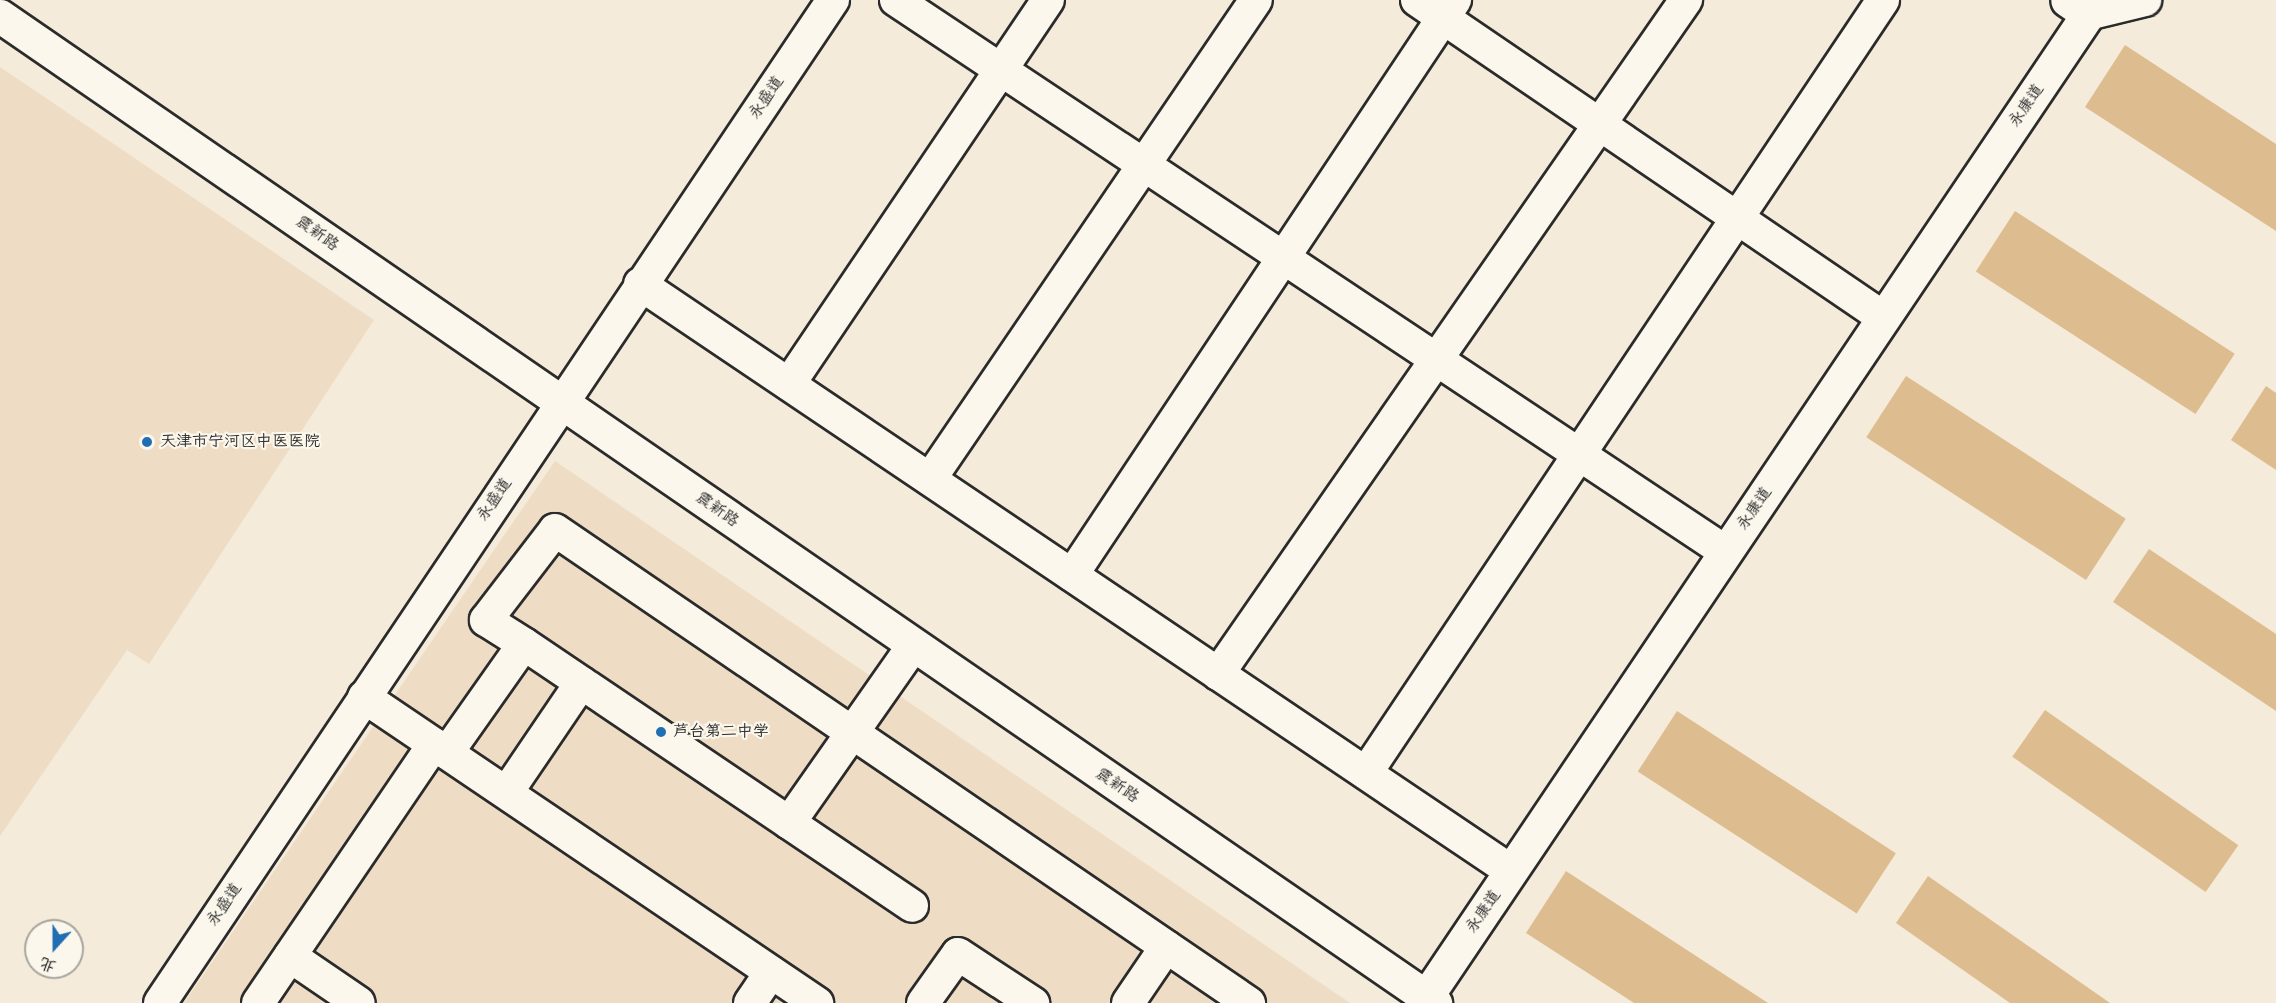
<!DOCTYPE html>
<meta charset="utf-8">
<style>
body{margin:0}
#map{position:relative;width:2276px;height:1003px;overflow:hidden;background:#f5ebda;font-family:Kalam,"LXGW WenKai TC",sans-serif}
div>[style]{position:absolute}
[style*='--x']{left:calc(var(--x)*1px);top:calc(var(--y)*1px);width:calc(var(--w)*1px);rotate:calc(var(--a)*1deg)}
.built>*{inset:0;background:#eeddc4}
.building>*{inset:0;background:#ddbd90;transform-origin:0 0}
.roads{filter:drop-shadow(2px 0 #2b2b2b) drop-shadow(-2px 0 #2b2b2b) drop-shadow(0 2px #2b2b2b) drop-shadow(0 -2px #2b2b2b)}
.street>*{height:32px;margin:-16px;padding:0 16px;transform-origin:16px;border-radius:16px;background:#fbf7ec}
.secondary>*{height:33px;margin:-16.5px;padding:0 16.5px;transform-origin:16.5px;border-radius:16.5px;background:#fbf7ec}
.dots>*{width:16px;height:16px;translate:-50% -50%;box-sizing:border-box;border:3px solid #fbf7ec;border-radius:50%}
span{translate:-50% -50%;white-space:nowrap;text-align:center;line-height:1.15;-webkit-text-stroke:4.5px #fbf7ec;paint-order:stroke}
.street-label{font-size:16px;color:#2b2b2b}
.poi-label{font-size:16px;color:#2b2b2b}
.left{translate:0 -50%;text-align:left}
.north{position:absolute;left:24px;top:919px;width:60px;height:60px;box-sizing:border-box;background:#fbf7ec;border:2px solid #a8a59f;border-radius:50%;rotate:201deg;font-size:16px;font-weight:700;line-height:24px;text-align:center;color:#2b2b2b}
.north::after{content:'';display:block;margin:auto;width:21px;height:27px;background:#1f6fb2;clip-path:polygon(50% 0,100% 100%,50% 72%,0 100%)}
</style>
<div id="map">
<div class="built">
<div style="clip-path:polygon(0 67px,374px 320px,149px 664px,127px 650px,0 836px)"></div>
<div style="clip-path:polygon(555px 461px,1350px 1003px,184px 1003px)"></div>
</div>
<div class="building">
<div style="clip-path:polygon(2125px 45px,2276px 144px,2276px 231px,2085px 107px)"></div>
<div style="left:2015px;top:211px;width:262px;height:72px;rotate:33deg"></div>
<div style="left:1906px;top:376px;width:262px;height:73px;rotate:33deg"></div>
<div style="clip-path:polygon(2266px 386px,2276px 393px,2276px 470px,2231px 440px)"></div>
<div style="clip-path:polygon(2149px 549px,2276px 634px,2276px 711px,2113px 602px)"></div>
<div style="left:2045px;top:710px;width:236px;height:57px;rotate:35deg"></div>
<div style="left:1677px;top:711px;width:261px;height:72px;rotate:33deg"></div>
<div style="clip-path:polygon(1566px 871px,1768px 1003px,1634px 1003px,1526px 933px)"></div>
<div style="clip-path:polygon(1928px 876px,2110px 1003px,2010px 1003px,1896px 923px)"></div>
</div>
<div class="roads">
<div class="street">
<div style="--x:896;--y:0;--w:997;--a:33.63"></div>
<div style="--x:1417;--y:0;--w:565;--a:34.25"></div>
<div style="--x:2088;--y:14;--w:59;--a:-13.8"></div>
<div style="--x:640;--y:284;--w:1050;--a:33.98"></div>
<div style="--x:789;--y:384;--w:463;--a:-56"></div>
<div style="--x:930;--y:479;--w:579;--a:-55.76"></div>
<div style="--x:1072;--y:575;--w:691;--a:-56.33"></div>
<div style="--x:524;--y:644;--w:468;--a:34"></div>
<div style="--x:1218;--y:674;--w:821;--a:-55.23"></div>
<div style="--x:364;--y:697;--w:547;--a:34.04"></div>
<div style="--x:447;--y:753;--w:133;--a:-54.8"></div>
<div style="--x:524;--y:644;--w:45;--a:-147.7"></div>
<div style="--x:486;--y:620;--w:113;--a:-52.5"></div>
<div style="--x:555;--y:530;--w:840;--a:34.28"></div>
<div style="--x:1366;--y:773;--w:930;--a:-56.22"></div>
<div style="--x:507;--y:792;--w:132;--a:-55.8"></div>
<div style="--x:789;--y:823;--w:216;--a:-55"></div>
<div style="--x:290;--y:956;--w:83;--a:34.3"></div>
<div style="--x:160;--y:1003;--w:1208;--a:-56.14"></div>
<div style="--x:258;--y:1003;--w:313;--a:-55.8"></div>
<div style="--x:750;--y:1003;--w:37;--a:-56"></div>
<div style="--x:923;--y:1003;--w:60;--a:-54.5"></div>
<div style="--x:958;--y:954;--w:90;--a:33.2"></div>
<div style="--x:1128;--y:1003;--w:68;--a:-55.8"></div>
</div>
<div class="secondary">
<div style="--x:0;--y:16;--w:1742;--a:34.52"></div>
<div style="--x:1422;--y:1003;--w:1192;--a:-56.04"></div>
<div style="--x:2088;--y:14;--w:25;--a:-146"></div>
</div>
</div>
<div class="dots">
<div style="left:147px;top:442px;background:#1f6fb2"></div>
<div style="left:661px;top:732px;background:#1f6fb2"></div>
</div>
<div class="street-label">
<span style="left:767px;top:98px;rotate:-56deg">永盛道</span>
<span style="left:2027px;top:106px;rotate:-56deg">永康道</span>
<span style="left:317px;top:234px;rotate:35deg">震新路</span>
<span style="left:495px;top:500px;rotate:-56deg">永盛道</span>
<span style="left:1755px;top:509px;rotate:-56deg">永康道</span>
<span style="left:717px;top:510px;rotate:35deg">震新路</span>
<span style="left:1117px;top:786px;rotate:34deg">震新路</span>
<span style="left:225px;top:905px;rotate:-56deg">永盛道</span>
<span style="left:1484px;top:912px;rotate:-56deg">永康道</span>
</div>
<div class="poi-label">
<span class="left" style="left:160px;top:442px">天津市宁河区中医医院</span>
<span class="left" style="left:673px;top:732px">芦台第二中学</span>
</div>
<div class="north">北</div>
</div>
